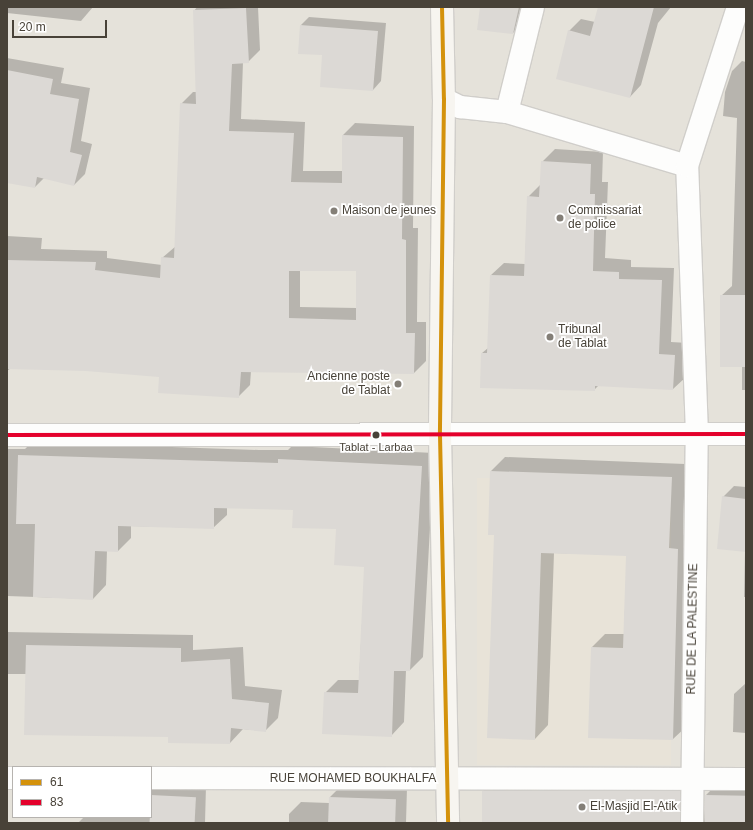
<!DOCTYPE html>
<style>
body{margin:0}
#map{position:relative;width:753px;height:830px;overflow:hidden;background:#f2f0ec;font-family:Helvetica,sans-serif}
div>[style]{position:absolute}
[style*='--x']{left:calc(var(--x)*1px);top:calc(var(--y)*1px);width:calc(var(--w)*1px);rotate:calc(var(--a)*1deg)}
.residential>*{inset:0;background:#e5e2da}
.education>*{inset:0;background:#e8e3d8;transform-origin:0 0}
.shadow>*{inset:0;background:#0003}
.building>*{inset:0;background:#dcd9d5;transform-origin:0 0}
.roads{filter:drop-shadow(1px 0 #d0ceca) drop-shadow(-1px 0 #d0ceca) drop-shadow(0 1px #d0ceca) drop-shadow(0 -1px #d0ceca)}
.minor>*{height:22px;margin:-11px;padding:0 11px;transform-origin:11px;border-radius:11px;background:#fdfdfc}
.secondary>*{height:22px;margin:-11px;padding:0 11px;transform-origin:11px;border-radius:11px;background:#f7f5f0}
.bus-1>*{height:4px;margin:-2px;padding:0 2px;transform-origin:2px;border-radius:2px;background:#d4920b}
.bus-2>*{height:4px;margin:-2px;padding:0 2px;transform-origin:2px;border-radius:2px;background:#e4002b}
.dots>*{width:11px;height:11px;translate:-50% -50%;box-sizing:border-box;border:2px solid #fff;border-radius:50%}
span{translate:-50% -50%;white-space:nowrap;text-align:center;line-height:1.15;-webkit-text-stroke:3.5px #fff;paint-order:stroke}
.bus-label{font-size:11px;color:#484238}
.poi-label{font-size:12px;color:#484238}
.left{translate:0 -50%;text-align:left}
.right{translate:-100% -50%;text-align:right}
.street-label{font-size:12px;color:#484238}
.frame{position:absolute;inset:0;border:8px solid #484238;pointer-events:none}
.legend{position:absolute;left:12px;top:766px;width:140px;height:52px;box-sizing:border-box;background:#fff;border:1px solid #b6b3af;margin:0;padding:5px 7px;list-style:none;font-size:12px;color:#484238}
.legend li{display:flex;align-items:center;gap:8px;height:20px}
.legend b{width:20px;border:1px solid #b6b3af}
.scale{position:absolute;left:12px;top:20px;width:95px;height:18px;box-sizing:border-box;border:2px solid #484238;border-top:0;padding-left:5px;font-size:12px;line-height:14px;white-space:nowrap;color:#484238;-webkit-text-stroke:3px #fff;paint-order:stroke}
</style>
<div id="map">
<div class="residential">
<div style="clip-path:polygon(evenodd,7px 7px,746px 7px,746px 823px,7px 823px,7px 7px,13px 767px,151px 767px,151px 817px,13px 817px,13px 767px)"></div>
</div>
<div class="education">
<div style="left:477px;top:478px;width:194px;height:287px"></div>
</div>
<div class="shadow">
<div style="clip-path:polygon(7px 7px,93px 7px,81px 21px,7px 13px)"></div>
<div style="clip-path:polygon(evenodd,197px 7px,258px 7px,260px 50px,248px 62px,243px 62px,241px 119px,305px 122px,303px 171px,343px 171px,343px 135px,355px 123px,414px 126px,413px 228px,418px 228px,417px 322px,426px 322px,426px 361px,414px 373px,251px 371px,250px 385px,238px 397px,160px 376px,86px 370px,11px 368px,7px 371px,7px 236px,42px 238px,41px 249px,107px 251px,107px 258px,162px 265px,162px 258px,176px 246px,181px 104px,193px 92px,197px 92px,194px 11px,197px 7px,300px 270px,357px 270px,357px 308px,300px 307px,300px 270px)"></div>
<div style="clip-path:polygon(481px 7px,524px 7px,521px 25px,513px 33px)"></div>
<div style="clip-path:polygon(599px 7px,671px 7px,658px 23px,641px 85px,630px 97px,569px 31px,581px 19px,595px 22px)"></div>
<div style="clip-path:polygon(309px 17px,386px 23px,381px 81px,373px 90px,323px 54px,301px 25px)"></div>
<div style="clip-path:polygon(7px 58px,64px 68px,61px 83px,90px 88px,81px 141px,92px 144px,85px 174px,74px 185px,44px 178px,35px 187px,7px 182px)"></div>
<div style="clip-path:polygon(742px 61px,746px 62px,746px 390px,742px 390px,742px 366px,721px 296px,732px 286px,737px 118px,723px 116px,725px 92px,732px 71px)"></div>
<div style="clip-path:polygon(555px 149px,603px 152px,602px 182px,608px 182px,605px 258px,631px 260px,631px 267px,674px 268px,671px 342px,688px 343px,686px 377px,673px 389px,599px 385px,594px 390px,482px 353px,488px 348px,491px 275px,504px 263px,525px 264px,528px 197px,541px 184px,542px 162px)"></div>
<div style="clip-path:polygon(32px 442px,259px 450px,288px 450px,292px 446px,434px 453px,423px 657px,410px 670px,406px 670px,404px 722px,391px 736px,325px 693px,338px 680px,359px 680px,365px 566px,337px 528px,294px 509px,227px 507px,227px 515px,213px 528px,131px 526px,131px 538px,118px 551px,107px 550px,106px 585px,93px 599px,7px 596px,7px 449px,25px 449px)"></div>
<div style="clip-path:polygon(505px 457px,685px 464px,683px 535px,691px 535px,687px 726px,673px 739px,592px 647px,605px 634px,624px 634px,627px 555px,554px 553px,548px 725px,535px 739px,495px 534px,491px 471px)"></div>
<div style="clip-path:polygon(734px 486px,746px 487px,746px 597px,744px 597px,745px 551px,723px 497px)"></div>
<div style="clip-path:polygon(7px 632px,193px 635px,193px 650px,243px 647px,245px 686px,282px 690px,278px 718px,265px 731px,243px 729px,230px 743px,169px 736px,26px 674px,7px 674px)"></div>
<div style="clip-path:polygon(746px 683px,746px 733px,733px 732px,734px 694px)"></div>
<div style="clip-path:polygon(496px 778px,693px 779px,694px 816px,704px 822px,706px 795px,719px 782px,746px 783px,746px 823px,483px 823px,483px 791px)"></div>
<div style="clip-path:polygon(151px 784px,206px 786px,205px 823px,78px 823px,84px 817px,151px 817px)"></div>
<div style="clip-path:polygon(341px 786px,407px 788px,406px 823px,289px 823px,289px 814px,301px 802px,329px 803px,330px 797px)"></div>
</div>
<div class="building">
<div style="clip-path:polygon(480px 7px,519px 7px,513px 34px,477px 30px)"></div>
<div style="clip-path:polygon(598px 7px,654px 7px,630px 98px,556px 79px,568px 30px,590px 36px)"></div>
<div style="clip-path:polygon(evenodd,246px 8px,249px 63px,232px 64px,229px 131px,294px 133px,291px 182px,342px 183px,342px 135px,403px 137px,402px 239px,406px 240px,406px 333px,415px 333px,414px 374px,241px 372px,239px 398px,158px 393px,159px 377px,86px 371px,7px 369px,7px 260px,96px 262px,95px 270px,160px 278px,161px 257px,174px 258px,180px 103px,196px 104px,193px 10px,246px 8px,289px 271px,356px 271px,356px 320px,289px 318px,289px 271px)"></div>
<div style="clip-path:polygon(300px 25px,378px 31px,373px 91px,320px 87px,322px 55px,298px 54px)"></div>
<div style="clip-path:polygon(7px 70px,53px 79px,50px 94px,79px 99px,70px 152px,82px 155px,74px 186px,37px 177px,35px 188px,7px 183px)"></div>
<div style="clip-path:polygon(541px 161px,591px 164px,590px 194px,595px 194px,593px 271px,619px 272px,619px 279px,662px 280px,659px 354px,675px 355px,673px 390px,595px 386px,595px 391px,480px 388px,481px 353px,487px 353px,490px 275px,524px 276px,527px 196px,539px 197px)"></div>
<div style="left:746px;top:295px;width:72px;height:26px;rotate:90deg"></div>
<div style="clip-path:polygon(18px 455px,245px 462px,278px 463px,278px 459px,422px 466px,410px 671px,394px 671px,392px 737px,322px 734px,324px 692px,358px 693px,364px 567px,334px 565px,336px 529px,292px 528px,293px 510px,214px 508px,214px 529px,118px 526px,118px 552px,95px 551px,93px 600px,33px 597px,35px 524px,16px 524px)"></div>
<div style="clip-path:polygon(490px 471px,672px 477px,669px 548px,678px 549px,673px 740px,588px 738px,591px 647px,623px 648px,626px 556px,541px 553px,535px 740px,487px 738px,494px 535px,488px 535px)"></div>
<div style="clip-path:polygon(722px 496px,746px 499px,746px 552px,717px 549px)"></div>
<div style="clip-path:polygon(26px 645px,181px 648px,181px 662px,230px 659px,232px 699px,269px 703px,266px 732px,231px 728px,230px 744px,168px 743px,168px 737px,24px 735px)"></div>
<div style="left:482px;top:791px;width:198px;height:32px"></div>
<div style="left:151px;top:795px;width:45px;height:28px;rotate:3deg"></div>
<div style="left:705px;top:795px;width:41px;height:28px;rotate:1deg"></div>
<div style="left:329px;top:797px;width:67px;height:26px;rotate:2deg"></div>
</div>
<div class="roads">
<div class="minor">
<div style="--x:533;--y:7;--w:108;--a:103.9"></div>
<div style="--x:507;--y:112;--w:188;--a:16.7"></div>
<div style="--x:444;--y:99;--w:18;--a:27"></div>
<div style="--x:460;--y:107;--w:47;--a:6.1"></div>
<div style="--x:7;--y:435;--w:739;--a:-0.08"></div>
<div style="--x:7;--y:778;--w:6;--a:0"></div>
<div style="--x:151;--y:778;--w:595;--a:0.1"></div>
<div style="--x:692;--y:823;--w:389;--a:-89.3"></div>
<div style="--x:697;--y:434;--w:268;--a:-92.1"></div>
<div style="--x:687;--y:166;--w:167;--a:-72.2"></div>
</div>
<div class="secondary">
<div style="--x:442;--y:7;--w:92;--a:88.8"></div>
<div style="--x:444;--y:99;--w:336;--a:90.7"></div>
<div style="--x:440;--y:435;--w:388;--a:88.8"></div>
</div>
</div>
<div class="bus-1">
<div style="--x:442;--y:7;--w:92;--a:88.8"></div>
<div style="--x:444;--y:99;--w:336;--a:90.7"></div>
<div style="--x:440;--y:435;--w:388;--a:88.8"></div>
</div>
<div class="bus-2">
<div style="--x:7;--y:435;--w:739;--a:-0.08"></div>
</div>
<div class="dots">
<div style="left:334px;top:211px;background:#847f77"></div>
<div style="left:560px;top:218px;background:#847f77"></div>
<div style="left:550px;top:337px;background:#847f77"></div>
<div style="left:398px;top:384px;background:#847f77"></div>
<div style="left:376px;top:435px;background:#484238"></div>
<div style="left:582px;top:807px;background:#847f77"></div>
</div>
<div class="bus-label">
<span style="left:376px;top:447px">Tablat - Larbaa</span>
</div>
<div class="poi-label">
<span class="left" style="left:342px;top:211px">Maison de jeunes</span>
<span class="left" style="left:568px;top:218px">Commissariat<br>de police</span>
<span class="left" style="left:558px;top:337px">Tribunal<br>de Tablat</span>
<span class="right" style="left:390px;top:384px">Ancienne poste<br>de Tablat</span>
<span class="left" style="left:590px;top:807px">El-Masjid El-Atik</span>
</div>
<div class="street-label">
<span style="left:693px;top:629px;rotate:-89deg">RUE DE LA PALESTINE</span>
<span style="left:353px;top:779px">RUE MOHAMED BOUKHALFA</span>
</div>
<div class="frame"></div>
<ul class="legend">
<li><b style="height:5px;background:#d4920b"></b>61</li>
<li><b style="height:5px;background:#e4002b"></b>83</li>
</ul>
<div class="scale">20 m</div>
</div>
